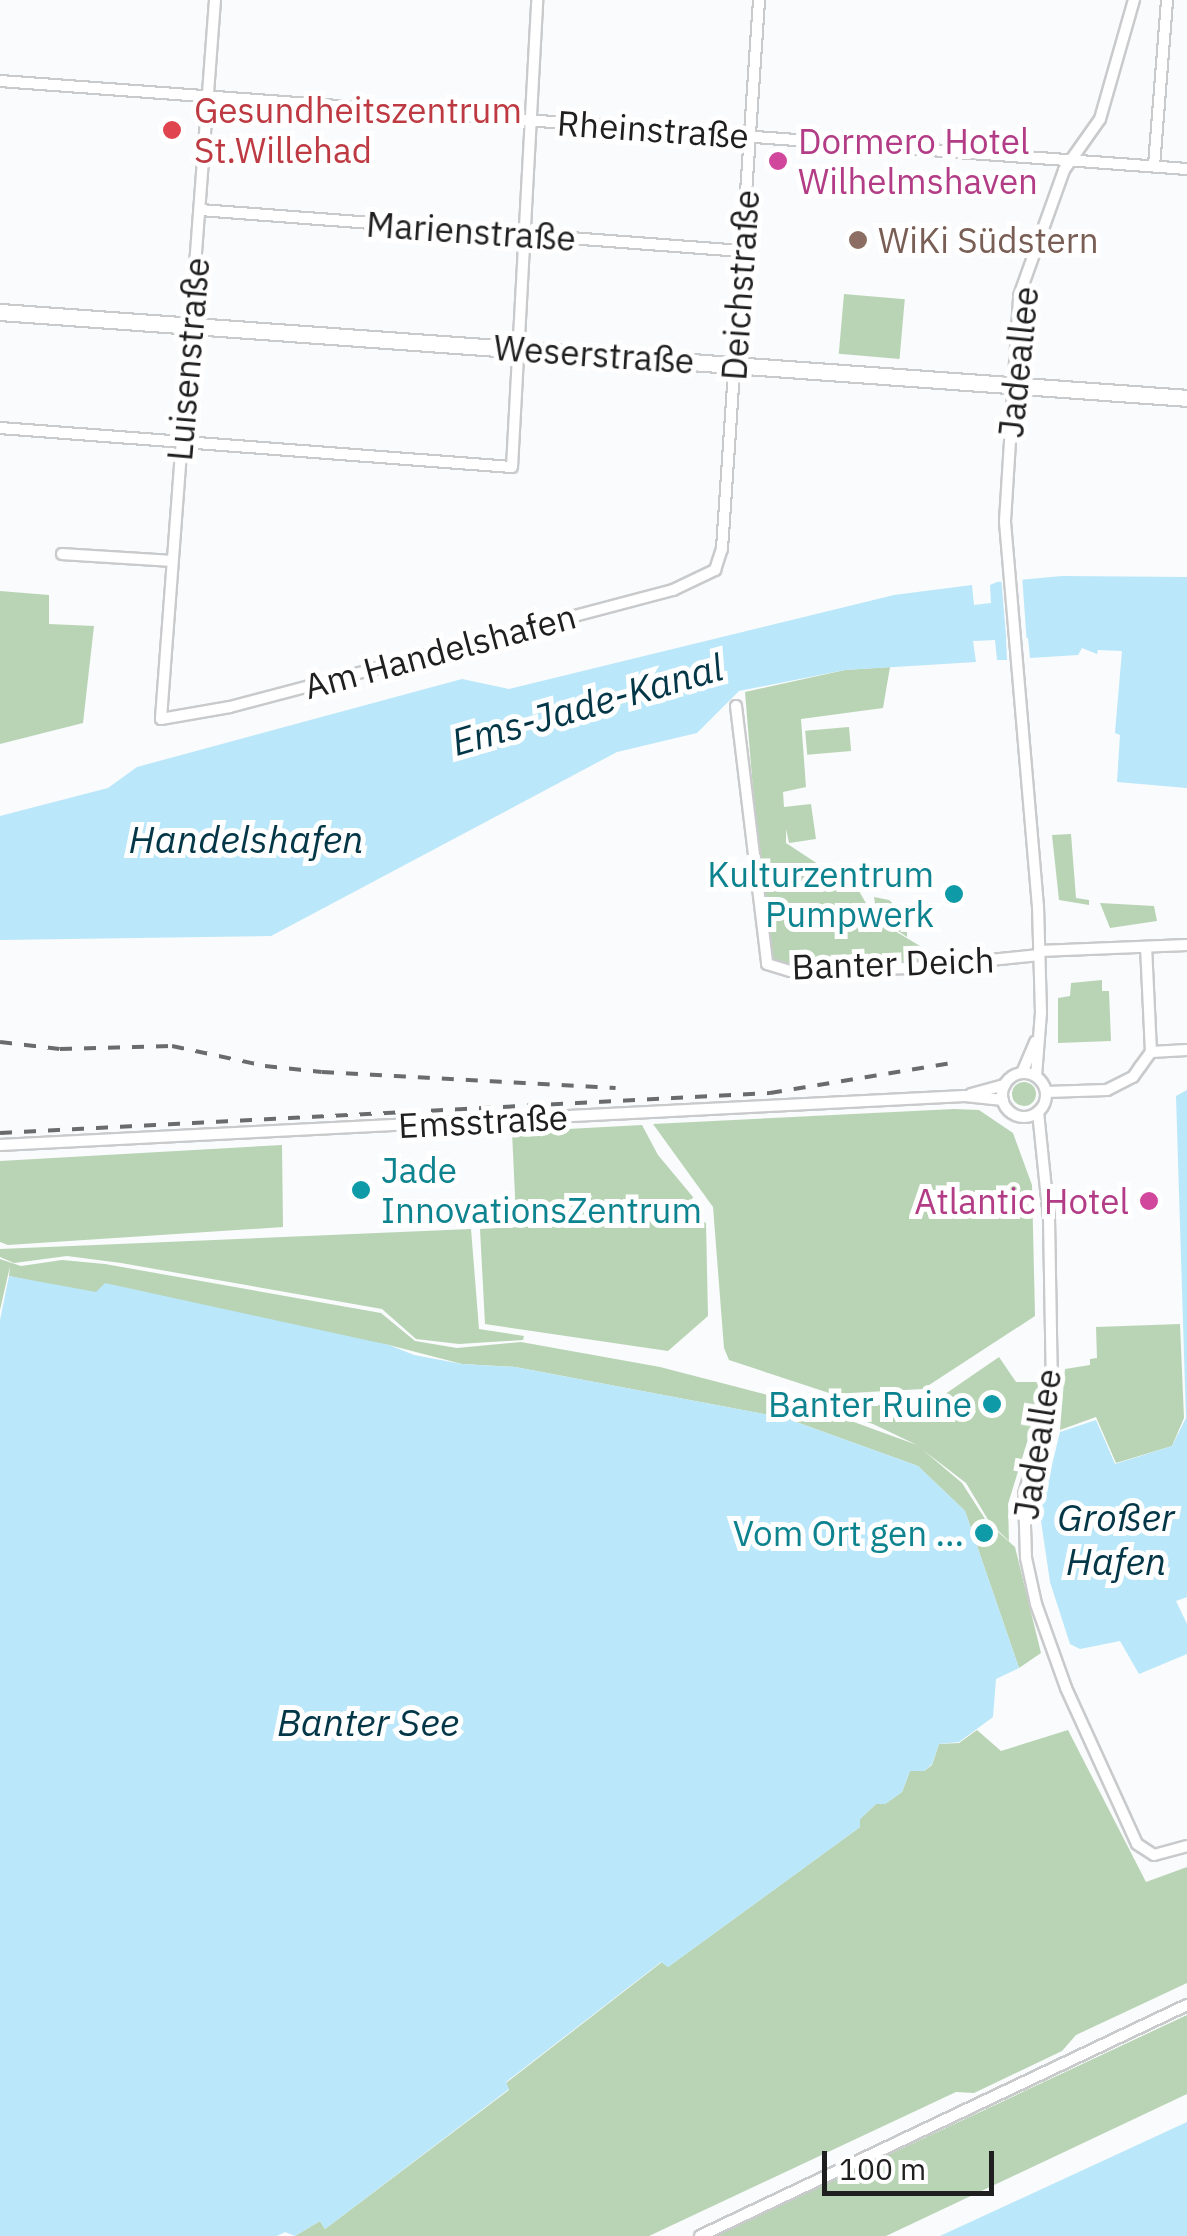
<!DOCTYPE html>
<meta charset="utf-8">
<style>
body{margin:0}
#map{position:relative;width:1187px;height:2236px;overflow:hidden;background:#f9fbfc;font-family:"IBM Plex Sans",sans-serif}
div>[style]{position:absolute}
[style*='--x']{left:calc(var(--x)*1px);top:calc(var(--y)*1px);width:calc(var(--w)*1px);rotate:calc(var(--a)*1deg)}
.green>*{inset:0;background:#b9d4b5;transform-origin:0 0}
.round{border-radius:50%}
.water>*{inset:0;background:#bae7f9}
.pier>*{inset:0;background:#f9fbfc}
.roads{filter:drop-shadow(2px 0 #c9cacc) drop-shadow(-2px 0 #c9cacc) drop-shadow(0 2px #c9cacc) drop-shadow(0 -2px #c9cacc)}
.street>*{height:10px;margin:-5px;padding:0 5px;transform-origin:5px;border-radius:5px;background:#fff}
.street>.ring{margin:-5px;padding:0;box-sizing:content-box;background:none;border:10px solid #fff;border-radius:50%}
.secondary>*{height:15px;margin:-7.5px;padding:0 7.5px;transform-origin:7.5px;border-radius:7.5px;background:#fff}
.rail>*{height:4px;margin-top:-2px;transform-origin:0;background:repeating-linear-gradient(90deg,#6a6b6c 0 12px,transparent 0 24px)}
.dots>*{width:28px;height:28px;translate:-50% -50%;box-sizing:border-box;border:5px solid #fff;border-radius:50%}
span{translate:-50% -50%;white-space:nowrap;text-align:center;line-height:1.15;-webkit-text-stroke:10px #fff;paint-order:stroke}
.health-label{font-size:35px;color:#be3a42}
.left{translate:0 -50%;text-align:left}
.street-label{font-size:35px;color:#1f1f20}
.hotel-label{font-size:35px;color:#b23c85}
.right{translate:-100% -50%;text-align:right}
.education-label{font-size:35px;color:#785e54}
.culture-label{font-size:35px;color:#0d838f}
.water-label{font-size:38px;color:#033748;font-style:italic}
.scale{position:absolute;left:822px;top:2151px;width:172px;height:45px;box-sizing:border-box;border:5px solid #1f1f20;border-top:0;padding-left:12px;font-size:30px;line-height:35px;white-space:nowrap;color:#1f1f20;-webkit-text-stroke:8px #fff;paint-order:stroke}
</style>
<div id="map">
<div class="green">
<div style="left:844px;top:294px;width:61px;height:60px;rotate:5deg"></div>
<div style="clip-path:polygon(0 591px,49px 595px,49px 624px,94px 626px,83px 723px,0 744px)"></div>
<div style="clip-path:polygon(890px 667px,883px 708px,801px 719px,806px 787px,783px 792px,784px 807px,811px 804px,816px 839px,789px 843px,786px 829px,786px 843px,859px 891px,875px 919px,925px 949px,928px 960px,792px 968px,771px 962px,766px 948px,745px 692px,845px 670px)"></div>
<div style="left:849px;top:727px;width:24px;height:44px;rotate:85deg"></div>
<div style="clip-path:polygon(1071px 834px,1076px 898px,1089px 900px,1089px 905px,1059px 900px,1052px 835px)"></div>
<div style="clip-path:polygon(874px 897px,889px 900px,907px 916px,907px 937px,877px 917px)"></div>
<div style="clip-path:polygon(1100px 903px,1154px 906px,1157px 921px,1110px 928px)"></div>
<div style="clip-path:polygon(1102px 980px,1102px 991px,1109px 991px,1111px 1041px,1058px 1043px,1058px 998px,1070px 996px,1071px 983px)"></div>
<div class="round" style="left:1012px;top:1082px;width:24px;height:24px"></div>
<div style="clip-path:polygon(954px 1109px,979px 1110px,1013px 1133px,1032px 1185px,1035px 1316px,923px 1389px,832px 1394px,729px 1360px,724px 1348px,713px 1207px,653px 1124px)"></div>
<div style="clip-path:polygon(642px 1125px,658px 1155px,693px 1197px,690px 1204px,680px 1211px,516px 1217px,512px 1132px)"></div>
<div style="clip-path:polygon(282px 1145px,283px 1227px,8px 1245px,0 1242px,0 1161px)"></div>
<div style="clip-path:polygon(698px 1218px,706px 1223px,708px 1316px,668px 1351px,485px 1324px,480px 1229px)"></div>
<div style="clip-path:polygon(471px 1229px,479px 1329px,524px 1336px,523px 1340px,459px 1344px,416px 1339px,382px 1309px,121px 1263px,67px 1256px,14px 1263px,0 1257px,0 1249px)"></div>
<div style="clip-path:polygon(0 1259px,21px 1266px,62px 1260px,105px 1264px,381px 1313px,415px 1341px,457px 1348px,521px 1342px,660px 1367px,810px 1406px,917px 1445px,873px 1424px,827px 1409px,935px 1401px,999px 1357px,1016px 1382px,1038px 1382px,1037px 1410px,1008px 1504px,1009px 1541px,990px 1523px,966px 1483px,923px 1450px,962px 1483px,987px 1522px,1015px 1547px,1041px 1653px,1019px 1668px,965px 1511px,918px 1466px,785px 1418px,515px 1367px,462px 1364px,389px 1345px,56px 1286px,9px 1276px,10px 1266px,0 1310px)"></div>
<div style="clip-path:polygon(1180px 1324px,1184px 1418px,1172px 1446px,1116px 1463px,1096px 1417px,1060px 1430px,1065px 1369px,1090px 1365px,1090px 1359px,1097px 1358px,1096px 1327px)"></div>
<div style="clip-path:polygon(977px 1730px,1001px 1751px,1068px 1730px,1146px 1882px,1187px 1867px,1187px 1983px,1076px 2035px,1062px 2051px,974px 2093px,956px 2092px,649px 2236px,295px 2236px,320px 2221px,325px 2229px,509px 2090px,506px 2083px,662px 1962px,668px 1967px,860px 1827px,860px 1819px,876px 1804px,885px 1804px,902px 1792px,910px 1771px,924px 1771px,932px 1765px,939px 1744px,959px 1743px)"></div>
<div style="clip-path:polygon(1187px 2015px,1187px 2094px,886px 2236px,715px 2236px)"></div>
</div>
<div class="water">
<div style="clip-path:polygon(1062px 576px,1187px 577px,1187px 788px,1117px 782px,1120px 735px,1115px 733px,1122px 651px,1098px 650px,1097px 654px,1082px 648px,1078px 655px,1030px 658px,1028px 638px,1006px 639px,1007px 660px,997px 660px,995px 640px,973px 641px,976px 662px,845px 670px,739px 691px,697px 733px,617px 752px,271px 936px,0 940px,0 816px,108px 788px,137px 767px,462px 679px,509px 689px,894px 595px,972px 585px,974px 605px,991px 603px,990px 585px,997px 582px)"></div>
<div style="clip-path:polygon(1187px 1090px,1187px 1597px,1176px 1601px,1187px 1624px,1187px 1654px,1139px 1674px,1120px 1641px,1080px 1649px,1070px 1644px,1050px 1582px,1040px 1514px,1060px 1432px,1096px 1420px,1115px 1464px,1172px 1446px,1186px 1418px,1176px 1096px)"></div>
<div style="clip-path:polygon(9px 1276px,96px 1292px,105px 1283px,389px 1345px,414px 1355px,462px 1364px,515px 1367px,785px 1418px,918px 1466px,965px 1511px,1019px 1668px,996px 1679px,993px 1717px,959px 1742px,939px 1744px,932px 1764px,924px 1771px,910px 1771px,902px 1792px,885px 1804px,876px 1804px,860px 1819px,860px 1827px,668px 1967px,661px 1962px,506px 2082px,509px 2089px,325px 2229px,320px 2221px,295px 2236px,285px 2232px,277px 2236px,0 2236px,0 1320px)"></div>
<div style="clip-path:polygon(1187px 2122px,1187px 2236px,940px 2236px)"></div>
</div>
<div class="pier">
<div style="clip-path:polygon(1022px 574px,1028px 659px,1023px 643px,1011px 644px,1012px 660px,1008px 660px,1001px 576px)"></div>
</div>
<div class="roads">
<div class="street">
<div style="--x:215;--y:0;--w:721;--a:94.3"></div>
<div style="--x:161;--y:719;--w:70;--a:-9.9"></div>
<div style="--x:230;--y:707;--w:458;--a:-14.8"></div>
<div style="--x:673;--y:590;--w:47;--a:-25.5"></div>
<div style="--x:715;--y:570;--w:22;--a:-72"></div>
<div style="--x:722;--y:549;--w:550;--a:-86.14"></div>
<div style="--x:0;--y:81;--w:1190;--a:4.24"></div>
<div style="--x:1154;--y:166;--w:167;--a:-85.5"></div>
<div style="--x:200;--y:210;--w:544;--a:4.33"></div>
<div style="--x:0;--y:428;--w:513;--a:4.36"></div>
<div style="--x:512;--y:467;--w:468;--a:-86.9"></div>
<div style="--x:62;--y:554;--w:110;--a:3.6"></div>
<div style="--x:736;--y:706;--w:260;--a:83.1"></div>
<div style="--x:767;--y:964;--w:24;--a:17"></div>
<div style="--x:790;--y:971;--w:122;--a:-1.4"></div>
<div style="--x:912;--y:968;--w:128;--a:-5.8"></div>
<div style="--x:1039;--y:951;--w:148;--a:-2.3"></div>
<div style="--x:1151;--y:1052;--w:36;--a:-3"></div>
<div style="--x:1022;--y:1073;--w:34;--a:-67"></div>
<div class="ring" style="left:1002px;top:1073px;width:34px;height:34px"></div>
<div style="--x:1036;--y:1076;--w:63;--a:-85.5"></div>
<div style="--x:1041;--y:1013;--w:106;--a:-91.6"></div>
<div style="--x:1038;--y:907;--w:387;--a:-94.9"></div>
<div style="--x:1005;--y:521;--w:225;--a:-86.4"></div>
<div style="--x:1019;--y:296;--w:134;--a:-70.3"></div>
<div style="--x:1064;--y:170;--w:62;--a:-54.8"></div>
<div style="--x:1100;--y:119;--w:124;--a:-74.1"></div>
<div style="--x:1046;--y:1092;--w:61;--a:-1.9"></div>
<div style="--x:1107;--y:1090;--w:29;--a:-27"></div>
<div style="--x:1133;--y:1077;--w:12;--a:-55"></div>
<div style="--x:1140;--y:1067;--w:19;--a:-54"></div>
<div style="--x:1151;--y:1052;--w:105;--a:-92.7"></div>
<div style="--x:971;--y:1094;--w:35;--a:-15"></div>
<div style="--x:1038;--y:1112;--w:107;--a:84.1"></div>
<div style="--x:1049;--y:1218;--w:178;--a:89"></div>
<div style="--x:1052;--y:1396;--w:102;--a:105.9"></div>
<div style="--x:1024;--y:1494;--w:64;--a:88.2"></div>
<div style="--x:1026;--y:1558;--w:47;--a:77.7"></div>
<div style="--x:1036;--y:1604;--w:89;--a:70.3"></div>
<div style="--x:1066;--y:1688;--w:171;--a:65.5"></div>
<div style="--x:1137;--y:1844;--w:20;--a:33"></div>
<div style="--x:1154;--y:1855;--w:34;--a:-15"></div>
<div style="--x:0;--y:1145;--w:966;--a:-2.91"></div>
<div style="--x:965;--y:1096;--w:38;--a:6"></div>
<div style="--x:700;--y:2236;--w:539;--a:-25.38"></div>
</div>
<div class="secondary">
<div style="--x:0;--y:312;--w:1190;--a:4.14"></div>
</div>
</div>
<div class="rail">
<div style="--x:0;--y:1042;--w:60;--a:6.7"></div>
<div style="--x:60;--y:1049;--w:112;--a:-1.5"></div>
<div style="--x:172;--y:1046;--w:95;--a:12.1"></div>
<div style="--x:265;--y:1066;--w:57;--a:6"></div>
<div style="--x:322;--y:1072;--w:294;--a:3.1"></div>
<div style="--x:0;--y:1133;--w:771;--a:-2.97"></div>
<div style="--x:770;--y:1093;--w:184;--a:-9.4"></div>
</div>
<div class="dots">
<div style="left:172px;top:130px;background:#e0444e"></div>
<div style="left:778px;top:161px;background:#d1479c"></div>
<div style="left:858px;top:240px;background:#8d6e63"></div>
<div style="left:954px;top:894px;background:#0f9aa8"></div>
<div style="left:361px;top:1190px;background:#0f9aa8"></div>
<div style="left:1149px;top:1201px;background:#d1479c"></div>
<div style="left:992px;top:1404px;background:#0f9aa8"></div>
<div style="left:984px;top:1533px;background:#0f9aa8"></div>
</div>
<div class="health-label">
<span class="left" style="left:194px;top:130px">Gesundheitszentrum<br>St.Willehad</span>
</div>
<div class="street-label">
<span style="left:653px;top:129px;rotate:4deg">Rheinstraße</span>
<span style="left:471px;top:231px;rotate:4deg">Marienstraße</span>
<span style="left:740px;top:285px;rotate:-86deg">Deichstraße</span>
<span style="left:594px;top:354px;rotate:4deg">Weserstraße</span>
<span style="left:188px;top:359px;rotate:-85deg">Luisenstraße</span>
<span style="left:1018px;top:362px;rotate:-84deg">Jadeallee</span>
<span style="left:440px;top:651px;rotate:-15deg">Am Handelshafen</span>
<span style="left:893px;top:963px;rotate:-2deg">Banter Deich</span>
<span style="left:483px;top:1121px;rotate:-3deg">Emsstraße</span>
<span style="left:1037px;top:1444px;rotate:-81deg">Jadeallee</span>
</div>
<div class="hotel-label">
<span class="left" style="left:798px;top:161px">Dormero Hotel<br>Wilhelmshaven</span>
<span class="right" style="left:1129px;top:1201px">Atlantic Hotel</span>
</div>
<div class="education-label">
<span class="left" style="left:878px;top:240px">WiKi Südstern</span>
</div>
<div class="culture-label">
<span class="right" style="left:934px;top:894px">Kulturzentrum<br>Pumpwerk</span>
<span class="left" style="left:381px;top:1190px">Jade<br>InnovationsZentrum</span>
<span class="right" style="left:972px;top:1404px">Banter Ruine</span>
<span class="right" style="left:964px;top:1533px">Vom Ort gen ...</span>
</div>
<div class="water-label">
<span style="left:587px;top:704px;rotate:-16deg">Ems-Jade-Kanal</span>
<span style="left:246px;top:839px">Handelshafen</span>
<span style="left:1116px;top:1539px">Großer<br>Hafen</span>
<span style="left:368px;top:1722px">Banter See</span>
</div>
<div class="scale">100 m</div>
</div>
